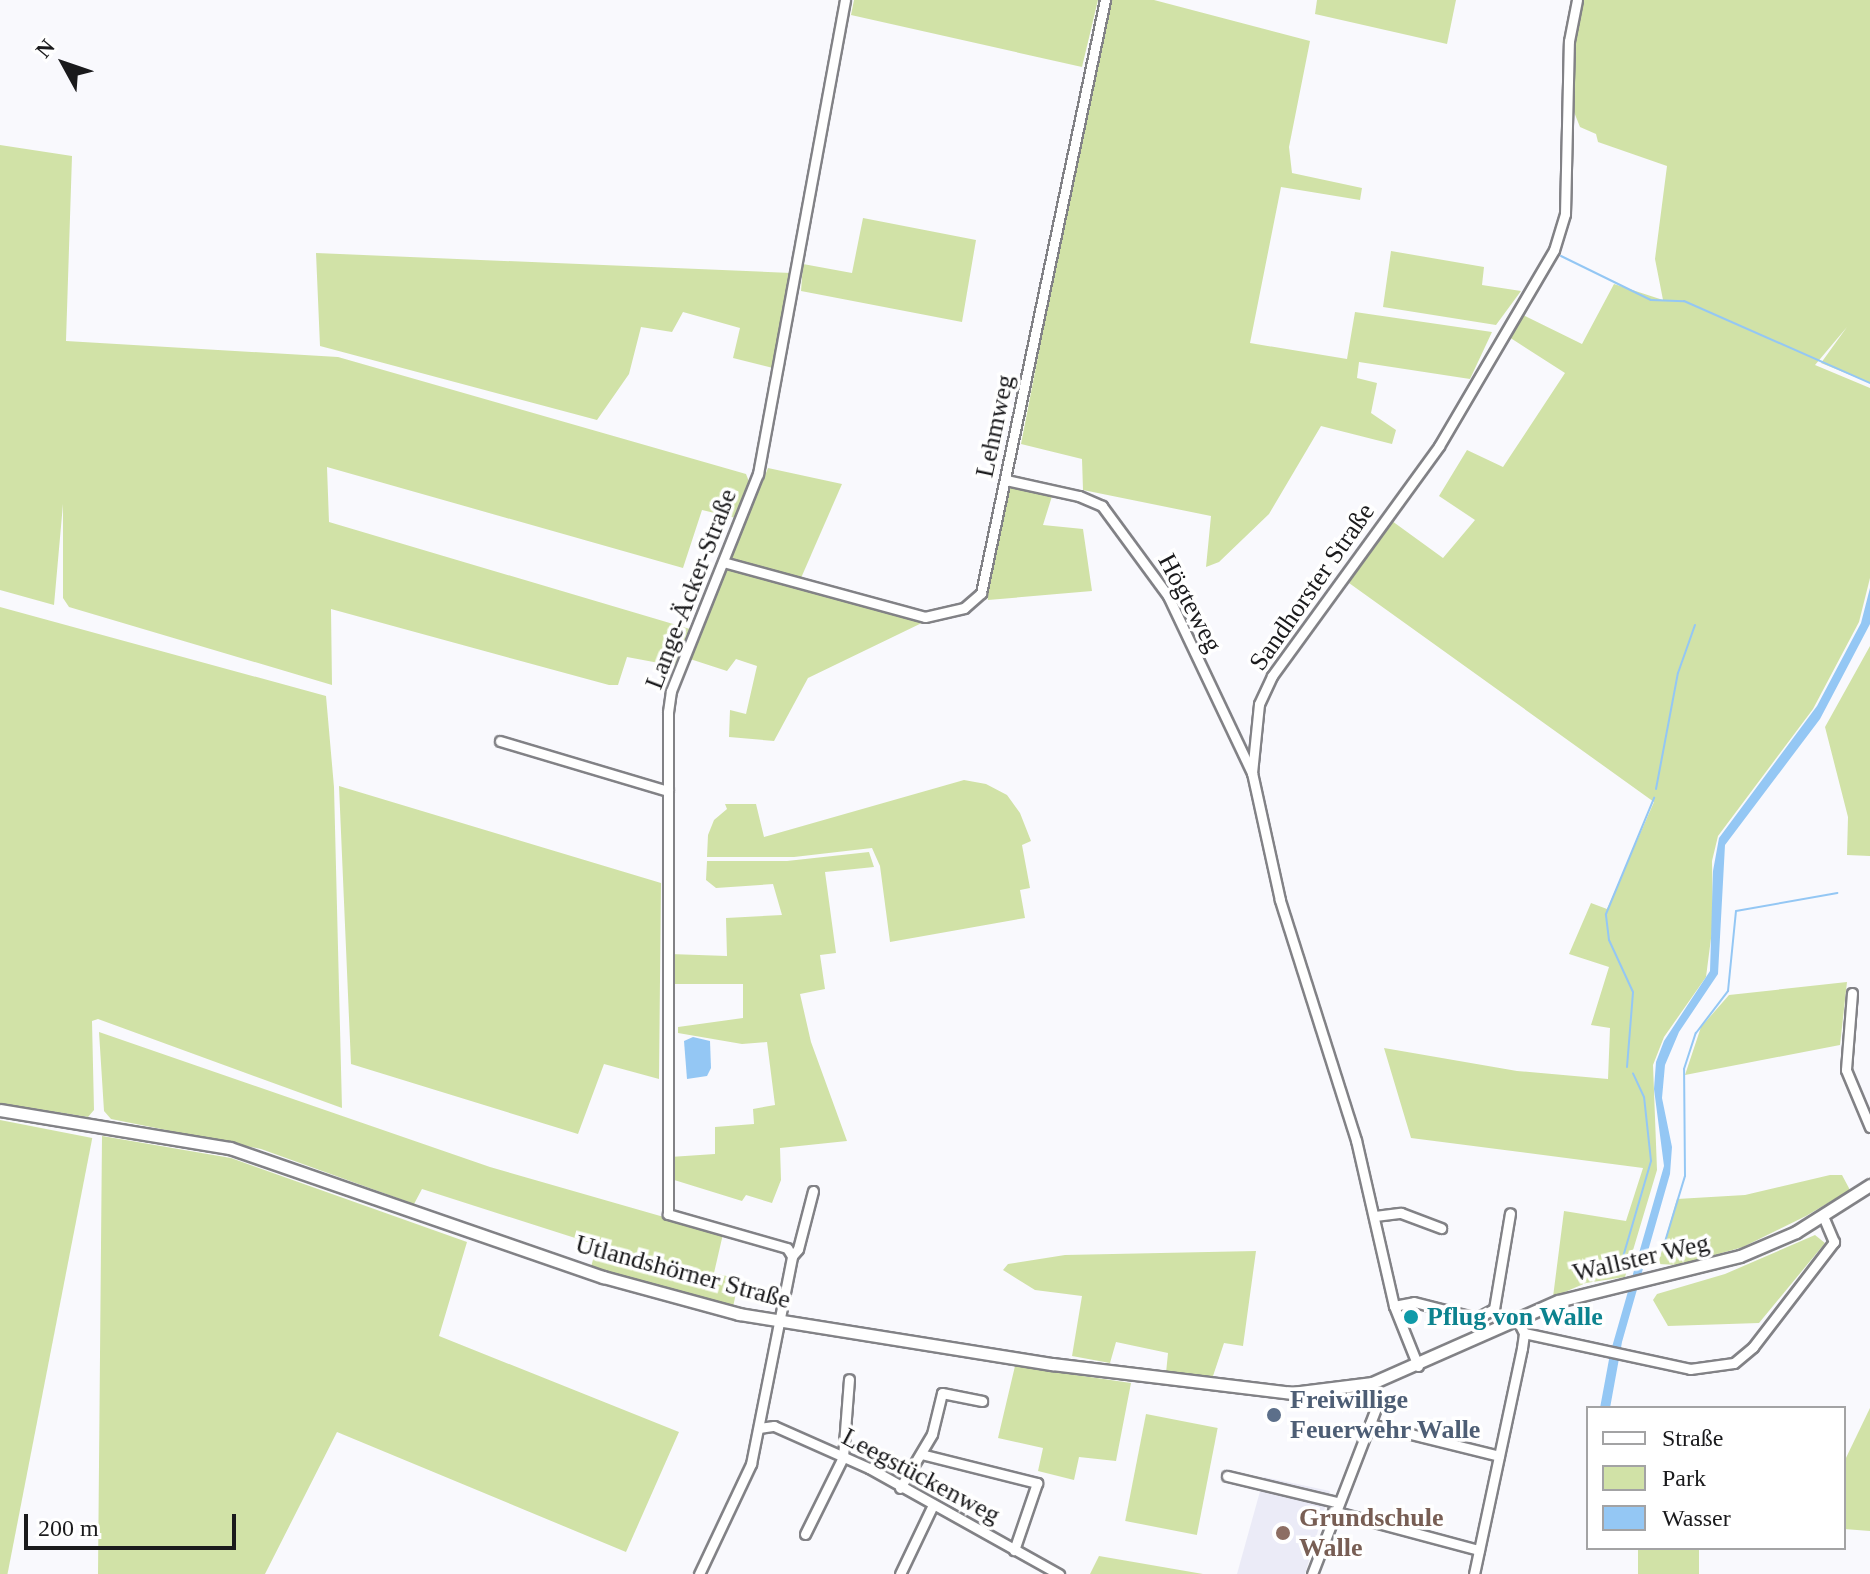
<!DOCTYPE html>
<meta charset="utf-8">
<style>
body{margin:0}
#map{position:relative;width:1870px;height:1574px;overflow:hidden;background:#f9f9fd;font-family:Georgia,serif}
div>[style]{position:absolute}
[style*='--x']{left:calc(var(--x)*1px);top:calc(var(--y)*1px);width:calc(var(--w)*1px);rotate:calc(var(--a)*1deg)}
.built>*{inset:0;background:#ebebf7}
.green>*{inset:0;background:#d1e2a7;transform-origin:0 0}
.water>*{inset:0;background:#94c7f4}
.stream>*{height:2px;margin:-1px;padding:0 1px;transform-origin:1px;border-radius:1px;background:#94c7f4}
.roads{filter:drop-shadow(2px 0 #828286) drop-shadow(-2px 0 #828286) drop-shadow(0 2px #828286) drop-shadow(0 -2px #828286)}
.minor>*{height:9px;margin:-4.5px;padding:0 4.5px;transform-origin:4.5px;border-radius:4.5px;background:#fff}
.tertiary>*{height:11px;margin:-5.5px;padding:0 5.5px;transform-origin:5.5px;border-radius:5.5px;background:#fff}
.dots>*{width:22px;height:22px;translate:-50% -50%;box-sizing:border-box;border:4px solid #fff;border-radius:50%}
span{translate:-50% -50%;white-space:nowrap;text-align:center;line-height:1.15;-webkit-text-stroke:7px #fff;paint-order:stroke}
.street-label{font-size:26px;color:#1a1a1c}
.culture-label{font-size:26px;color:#0d838f;font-weight:700}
.left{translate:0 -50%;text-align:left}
.service-label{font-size:26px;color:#4e5e75;font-weight:700}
.education-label{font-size:26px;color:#785e54;font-weight:700}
.legend{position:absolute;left:1586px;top:1406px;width:260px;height:144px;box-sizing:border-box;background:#fff;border:2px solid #a3a3a4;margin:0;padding:10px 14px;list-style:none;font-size:24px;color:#1a1a1c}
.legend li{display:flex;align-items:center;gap:16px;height:40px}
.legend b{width:40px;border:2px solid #a3a3a4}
.north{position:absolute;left:24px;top:24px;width:80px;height:80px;-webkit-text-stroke:6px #fff;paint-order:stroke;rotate:310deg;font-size:22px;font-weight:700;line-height:32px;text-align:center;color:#1a1a1c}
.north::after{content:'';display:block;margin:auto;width:28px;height:36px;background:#1a1a1c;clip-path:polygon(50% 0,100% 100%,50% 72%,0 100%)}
.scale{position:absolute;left:24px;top:1514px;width:212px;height:36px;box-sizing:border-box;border:4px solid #1a1a1c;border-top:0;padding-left:10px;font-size:24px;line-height:28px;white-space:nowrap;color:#1a1a1c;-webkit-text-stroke:6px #fff;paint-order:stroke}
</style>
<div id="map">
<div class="built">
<div style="clip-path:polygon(1264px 1477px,1330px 1491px,1305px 1574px,1237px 1574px)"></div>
</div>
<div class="green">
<div style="clip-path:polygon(854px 0,1098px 0,1082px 67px,851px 15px)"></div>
<div style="clip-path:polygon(1107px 0,1154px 0,1310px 41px,1289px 147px,1292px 173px,1362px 188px,1360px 200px,1281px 187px,1250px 343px,1347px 359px,1355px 312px,1492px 332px,1470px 379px,1359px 362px,1357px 378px,1377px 383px,1371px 413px,1396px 430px,1392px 444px,1321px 426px,1269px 514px,1219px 562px,1206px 567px,1211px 516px,1083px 490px,1082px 459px,1021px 444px)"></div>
<div style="clip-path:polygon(1317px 0,1456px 0,1447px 44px,1315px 14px)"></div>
<div style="clip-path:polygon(1584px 0,1870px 0,1870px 383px,1821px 363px,1847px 327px,1815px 365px,1870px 388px,1870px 578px,1859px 622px,1813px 709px,1718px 836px,1712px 861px,1713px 923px,1706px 977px,1664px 1037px,1653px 1065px,1657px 1170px,1625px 1277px,1586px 1283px,1553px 1297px,1564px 1211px,1626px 1221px,1643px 1168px,1411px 1138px,1384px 1048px,1517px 1071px,1608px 1079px,1610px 1028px,1591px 1025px,1609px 967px,1569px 954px,1591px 903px,1607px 909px,1654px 802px,1349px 583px,1392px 521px,1443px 558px,1475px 520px,1439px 496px,1467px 450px,1503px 467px,1565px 373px,1509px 337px,1523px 315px,1582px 344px,1614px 284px,1663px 300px,1655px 259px,1667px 166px,1598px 142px,1596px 134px,1580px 127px,1574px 112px,1574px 49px)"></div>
<div style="clip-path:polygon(0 145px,72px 156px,66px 341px,338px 357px,746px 474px,750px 484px,736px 518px,702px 510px,683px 568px,327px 467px,329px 522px,690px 629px,675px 666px,627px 657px,618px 685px,609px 685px,331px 609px,332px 685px,69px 607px,63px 598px,63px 504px,54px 605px,0 590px)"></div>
<div style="clip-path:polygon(863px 218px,976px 240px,962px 322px,801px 291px,803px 264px,852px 273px)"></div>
<div style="clip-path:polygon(1391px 251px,1484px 267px,1482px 285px,1521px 291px,1496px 325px,1383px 307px)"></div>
<div style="clip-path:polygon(316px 253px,791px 273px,773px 368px,733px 358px,740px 328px,683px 312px,672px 332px,641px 327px,629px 374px,597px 420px,320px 346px)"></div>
<div style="clip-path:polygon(768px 468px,842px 484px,801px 578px,730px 560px)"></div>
<div style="clip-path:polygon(1010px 484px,1053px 493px,1043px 525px,1083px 529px,1092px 591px,988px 600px,986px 588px)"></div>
<div style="clip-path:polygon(729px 567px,928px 620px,808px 678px,774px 741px,729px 737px,730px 710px,746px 714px,757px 666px,736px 659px,727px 671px,687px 658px,723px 569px)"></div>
<div style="clip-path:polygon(0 607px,326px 696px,334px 787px,342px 1108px,98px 1019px,92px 1021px,94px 1110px,88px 1117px,0 1103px)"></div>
<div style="clip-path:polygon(1870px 646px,1870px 856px,1847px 855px,1848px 817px,1825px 727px)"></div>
<div style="clip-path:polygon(964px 780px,986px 784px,1007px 795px,1020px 813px,1031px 841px,1022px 845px,1030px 888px,1020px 890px,1025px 918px,890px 942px,880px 866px,872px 848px,794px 857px,707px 857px,708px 835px,714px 820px,727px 809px,725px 804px,756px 804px,764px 837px)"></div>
<div style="clip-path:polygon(339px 786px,661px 883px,659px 1079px,604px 1064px,578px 1134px,351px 1064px)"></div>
<div style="clip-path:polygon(869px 852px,874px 867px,825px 872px,836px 953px,820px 955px,825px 989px,800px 994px,811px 1042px,847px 1141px,780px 1148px,781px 1180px,772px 1203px,746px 1195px,742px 1201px,671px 1179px,670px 1157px,715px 1154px,715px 1127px,754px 1124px,753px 1109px,775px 1105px,767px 1042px,742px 1044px,678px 1033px,678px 1027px,743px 1018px,743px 984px,671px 984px,670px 954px,727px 956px,726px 918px,782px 915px,773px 884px,716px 888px,706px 880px,707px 861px,787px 861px)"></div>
<div style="clip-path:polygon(1847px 982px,1840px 1045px,1685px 1075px,1701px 1027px,1729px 995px)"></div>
<div style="clip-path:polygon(99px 1032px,490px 1167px,723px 1234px,714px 1273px,739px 1279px,733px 1307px,591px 1267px,597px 1245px,422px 1189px,414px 1204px,261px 1149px,111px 1119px,104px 1111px)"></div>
<div style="left:0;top:1120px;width:94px;height:454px;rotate:11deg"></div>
<div style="clip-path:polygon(102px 1136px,231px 1158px,467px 1242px,439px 1336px,679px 1432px,626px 1552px,337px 1432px,265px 1574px,98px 1574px)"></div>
<div style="clip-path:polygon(1830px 1175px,1842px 1175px,1850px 1190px,1806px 1216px,1743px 1247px,1679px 1265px,1658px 1264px,1677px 1199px,1745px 1195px)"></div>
<div style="clip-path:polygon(1815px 1235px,1825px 1243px,1759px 1323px,1668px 1326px,1653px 1300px,1657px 1294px,1725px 1274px)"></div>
<div style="clip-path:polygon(1256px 1251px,1243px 1346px,1224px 1343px,1212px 1379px,1166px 1373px,1168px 1353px,1116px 1342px,1110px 1363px,1072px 1356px,1082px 1296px,1035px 1290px,1003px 1270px,1008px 1264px,1065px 1255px)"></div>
<div style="clip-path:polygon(1015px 1366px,1131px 1383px,1116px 1461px,1079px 1457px,1074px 1480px,1038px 1471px,1043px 1448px,998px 1438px)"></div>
<div style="clip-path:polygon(1870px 1408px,1870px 1531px,1844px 1529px,1844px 1462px)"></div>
<div style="left:1146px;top:1414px;width:73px;height:109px;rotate:11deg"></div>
<div style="left:1638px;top:1548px;width:61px;height:26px"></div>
<div style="clip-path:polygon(1099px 1556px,1203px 1574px,1090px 1574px)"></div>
</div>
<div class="water">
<div style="clip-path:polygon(1870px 588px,1870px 624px,1820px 719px,1725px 845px,1718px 974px,1679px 1032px,1665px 1065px,1662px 1098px,1672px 1147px,1670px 1174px,1622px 1342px,1610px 1408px,1600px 1408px,1610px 1354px,1664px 1166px,1654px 1089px,1656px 1062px,1664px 1041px,1710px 971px,1713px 871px,1719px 838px,1817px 706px,1861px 623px)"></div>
<div style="clip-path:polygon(693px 1037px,710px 1041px,711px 1068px,707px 1076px,687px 1079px,684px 1041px)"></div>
</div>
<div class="stream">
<div style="--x:1561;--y:256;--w:100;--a:26.1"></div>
<div style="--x:1651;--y:300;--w:33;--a:2"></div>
<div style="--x:1684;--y:301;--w:203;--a:23.8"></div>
<div style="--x:1656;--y:789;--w:118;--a:-79.3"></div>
<div style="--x:1678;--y:673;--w:51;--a:-70.5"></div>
<div style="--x:1627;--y:1067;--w:75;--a:-85.4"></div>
<div style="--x:1633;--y:992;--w:57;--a:-114.8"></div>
<div style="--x:1609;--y:940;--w:26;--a:-97"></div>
<div style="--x:1606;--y:914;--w:126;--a:-67.5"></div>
<div style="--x:1664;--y:1245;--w:72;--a:-73.1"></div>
<div style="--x:1685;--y:1176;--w:107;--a:-90.5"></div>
<div style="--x:1684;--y:1069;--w:38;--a:-72"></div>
<div style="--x:1696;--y:1033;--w:53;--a:-52.7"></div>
<div style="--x:1728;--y:991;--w:80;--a:-84.3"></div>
<div style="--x:1736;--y:911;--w:103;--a:-10.1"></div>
<div style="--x:1618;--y:1274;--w:118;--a:-73.7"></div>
<div style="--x:1651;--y:1161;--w:64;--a:-96.2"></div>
<div style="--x:1644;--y:1097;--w:26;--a:-115"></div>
</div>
<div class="roads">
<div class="minor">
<div style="--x:1006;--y:480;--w:75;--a:12.4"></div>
<div style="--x:1079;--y:496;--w:25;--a:23"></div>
<div style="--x:1102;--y:506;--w:112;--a:53.7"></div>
<div style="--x:1168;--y:596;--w:196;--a:64.6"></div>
<div style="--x:723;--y:562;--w:209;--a:15.2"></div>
<div style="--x:925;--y:617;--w:40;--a:-13"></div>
<div style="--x:964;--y:608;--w:23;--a:-41"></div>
<div style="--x:981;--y:593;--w:606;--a:-78.19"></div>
<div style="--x:500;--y:741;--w:175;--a:16.6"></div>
<div style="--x:1852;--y:993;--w:77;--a:94.5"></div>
<div style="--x:1846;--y:1070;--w:62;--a:67.2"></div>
<div style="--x:1375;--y:1216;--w:26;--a:-7"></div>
<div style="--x:1401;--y:1213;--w:43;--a:20.6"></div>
<div style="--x:792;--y:1256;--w:9;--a:-49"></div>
<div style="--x:798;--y:1249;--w:60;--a:-75.5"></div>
<div style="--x:1394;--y:1306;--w:20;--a:-11"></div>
<div style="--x:1414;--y:1302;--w:65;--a:14.3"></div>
<div style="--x:1477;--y:1318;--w:19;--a:-28"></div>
<div style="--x:1494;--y:1309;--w:97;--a:-80.5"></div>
<div style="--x:1524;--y:1333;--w:170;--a:12.2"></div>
<div style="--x:1690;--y:1369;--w:44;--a:-7.8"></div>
<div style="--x:1734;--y:1363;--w:25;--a:-40"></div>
<div style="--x:1753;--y:1347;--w:133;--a:-52.4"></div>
<div style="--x:1834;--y:1242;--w:28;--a:-113"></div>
<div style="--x:1418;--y:1366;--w:65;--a:-111.8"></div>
<div style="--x:1394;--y:1306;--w:170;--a:-102.9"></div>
<div style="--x:1356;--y:1140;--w:252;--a:-107.6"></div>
<div style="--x:1280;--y:900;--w:130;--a:-102.4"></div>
<div style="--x:1252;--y:773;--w:69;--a:-84.2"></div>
<div style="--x:1259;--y:704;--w:31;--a:-65"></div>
<div style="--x:1272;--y:676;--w:284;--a:-54"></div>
<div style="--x:1439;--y:446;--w:227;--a:-59.6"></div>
<div style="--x:1554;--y:250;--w:38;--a:-73"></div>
<div style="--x:1565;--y:214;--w:173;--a:-88.7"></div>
<div style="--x:1569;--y:41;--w:42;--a:-79"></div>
<div style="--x:1370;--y:1424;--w:133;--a:13.9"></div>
<div style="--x:759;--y:1428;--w:15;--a:-8"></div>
<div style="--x:774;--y:1426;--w:104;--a:23.9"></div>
<div style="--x:869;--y:1468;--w:218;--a:29.2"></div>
<div style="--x:921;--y:1454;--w:120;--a:14"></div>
<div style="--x:1037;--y:1483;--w:71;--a:108.9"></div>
<div style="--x:1227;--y:1476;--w:112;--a:13.4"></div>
<div style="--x:900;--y:1488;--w:63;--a:-59.3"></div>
<div style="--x:932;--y:1434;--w:42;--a:-76.3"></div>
<div style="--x:942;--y:1393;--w:41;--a:11.3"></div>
<div style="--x:1333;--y:1511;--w:151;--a:15"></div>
<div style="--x:805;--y:1534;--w:86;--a:-63.7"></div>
<div style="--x:843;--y:1457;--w:78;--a:-85.6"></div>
<div style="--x:699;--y:1574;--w:122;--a:-64.7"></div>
<div style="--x:751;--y:1464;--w:212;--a:-78.8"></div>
<div style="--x:792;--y:1256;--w:9;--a:-122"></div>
<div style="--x:787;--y:1248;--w:124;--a:-164.1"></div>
<div style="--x:668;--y:1214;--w:502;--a:-90"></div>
<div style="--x:668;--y:712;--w:21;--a:-82"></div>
<div style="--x:671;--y:691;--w:234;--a:-68.2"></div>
<div style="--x:758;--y:474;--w:482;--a:-79.6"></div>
<div style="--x:900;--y:1574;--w:74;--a:-64.5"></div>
<div style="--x:1312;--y:1574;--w:178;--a:-68.9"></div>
<div style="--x:1376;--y:1408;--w:25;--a:-99"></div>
<div style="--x:1474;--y:1574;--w:231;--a:-78"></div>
<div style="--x:1522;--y:1348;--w:15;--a:-82"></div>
<div style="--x:1524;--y:1333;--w:18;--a:-117"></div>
</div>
<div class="tertiary">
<div style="--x:0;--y:1110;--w:233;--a:9.4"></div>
<div style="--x:230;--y:1148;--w:395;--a:19.1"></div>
<div style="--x:603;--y:1277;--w:141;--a:15.2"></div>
<div style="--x:739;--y:1314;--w:317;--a:9.1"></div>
<div style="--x:1052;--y:1364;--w:242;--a:6.9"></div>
<div style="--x:1292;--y:1393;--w:81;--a:-7.1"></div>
<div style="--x:1372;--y:1383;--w:203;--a:-23.8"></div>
<div style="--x:1558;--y:1301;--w:187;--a:-13.9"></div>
<div style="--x:1740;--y:1256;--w:61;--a:-23.2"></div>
<div style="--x:1796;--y:1232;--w:88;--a:-32.4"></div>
</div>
</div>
<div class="dots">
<div style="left:1411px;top:1317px;background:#0f9aa8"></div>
<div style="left:1274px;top:1415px;background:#5c6f8a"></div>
<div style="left:1283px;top:1533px;background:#8d6e63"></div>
</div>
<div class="street-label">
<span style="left:995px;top:426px;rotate:-78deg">Lehmweg</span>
<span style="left:1312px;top:587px;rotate:-55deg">Sandhorster Straße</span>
<span style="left:691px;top:589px;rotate:-69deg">Lange-Äcker-Straße</span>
<span style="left:1190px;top:603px;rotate:62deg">Högteweg</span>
<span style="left:1641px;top:1258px;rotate:-13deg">Wallster Weg</span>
<span style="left:683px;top:1272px;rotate:15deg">Utlandshörner Straße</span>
<span style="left:921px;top:1476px;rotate:28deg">Leegstückenweg</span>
</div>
<div class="culture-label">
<span class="left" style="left:1427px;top:1317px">Pflug von Walle</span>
</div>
<div class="service-label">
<span class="left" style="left:1290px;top:1415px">Freiwillige<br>Feuerwehr Walle</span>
</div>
<div class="education-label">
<span class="left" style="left:1299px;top:1533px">Grundschule<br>Walle</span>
</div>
<ul class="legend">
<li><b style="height:10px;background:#fff"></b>Straße</li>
<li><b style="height:22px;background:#d1e2a7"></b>Park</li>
<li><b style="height:22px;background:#94c7f4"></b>Wasser</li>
</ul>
<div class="north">N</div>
<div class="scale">200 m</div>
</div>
